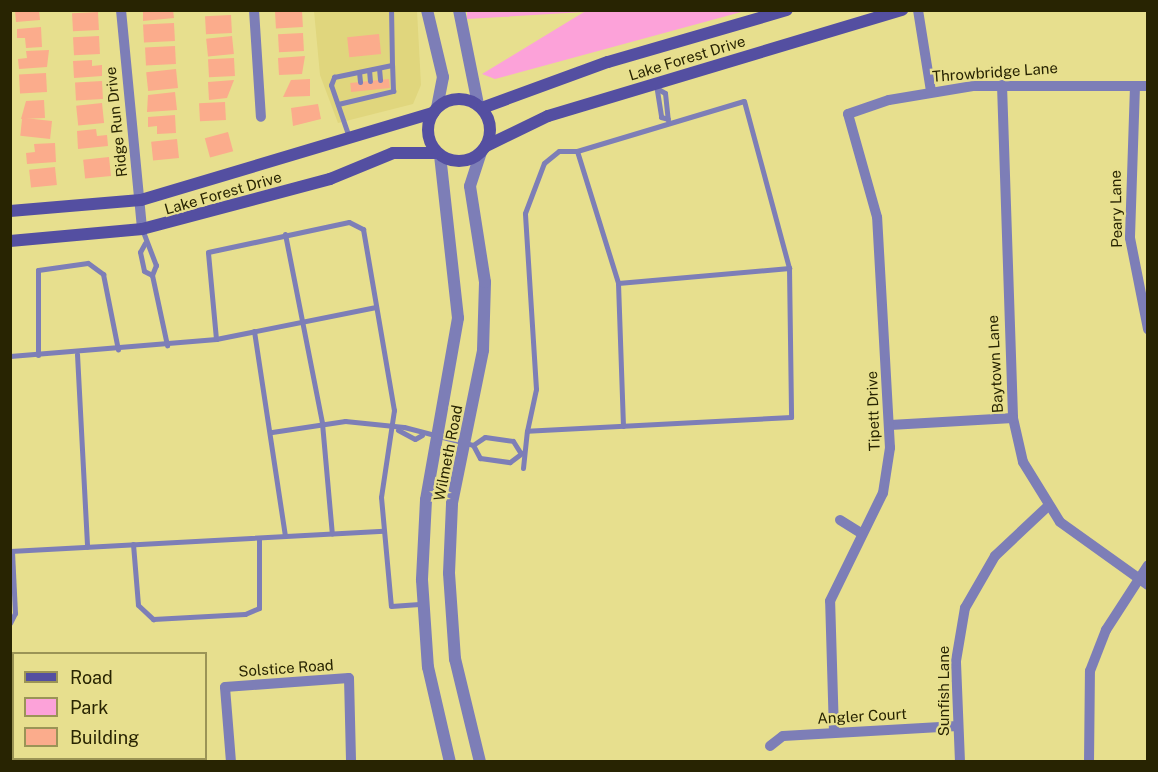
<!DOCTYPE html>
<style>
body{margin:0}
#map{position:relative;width:1158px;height:772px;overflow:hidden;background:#e7df8e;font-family:"Public Sans",sans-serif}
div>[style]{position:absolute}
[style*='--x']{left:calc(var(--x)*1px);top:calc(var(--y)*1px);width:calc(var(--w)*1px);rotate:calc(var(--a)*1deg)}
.built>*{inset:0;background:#e0d67d}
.green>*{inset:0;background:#fca2d9}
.building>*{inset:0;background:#fbac8c;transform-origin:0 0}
.service>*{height:5px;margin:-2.5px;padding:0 2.5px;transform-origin:2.5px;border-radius:2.5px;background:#7d7eb7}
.minor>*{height:10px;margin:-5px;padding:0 5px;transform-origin:5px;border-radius:5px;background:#7d7eb7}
.tertiary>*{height:12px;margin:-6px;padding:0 6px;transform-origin:6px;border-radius:6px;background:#7d7eb7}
.secondary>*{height:12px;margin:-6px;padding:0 6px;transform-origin:6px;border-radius:6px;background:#544fa1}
.secondary>.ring{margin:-6px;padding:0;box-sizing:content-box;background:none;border:12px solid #544fa1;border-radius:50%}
span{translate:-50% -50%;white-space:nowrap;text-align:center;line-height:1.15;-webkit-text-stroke:4.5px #e7df8e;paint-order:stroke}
.street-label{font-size:15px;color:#282402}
.frame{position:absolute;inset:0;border:12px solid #282402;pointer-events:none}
.legend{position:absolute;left:12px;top:652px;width:195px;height:108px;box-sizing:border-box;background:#e7df8e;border:2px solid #9b9456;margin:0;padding:8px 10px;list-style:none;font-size:18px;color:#282402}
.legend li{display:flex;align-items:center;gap:12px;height:30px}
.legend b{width:30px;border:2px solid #9b9456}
</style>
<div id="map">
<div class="built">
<div style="clip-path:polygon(314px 11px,417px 11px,421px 85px,413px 104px,338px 123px,320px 75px)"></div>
</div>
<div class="green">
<div style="clip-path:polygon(467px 11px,467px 10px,745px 11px,495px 79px,482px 74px,584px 12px,467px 19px)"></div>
</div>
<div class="building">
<div style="clip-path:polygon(15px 10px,39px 10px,40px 20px,16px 22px)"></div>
<div style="clip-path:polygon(143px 10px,173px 10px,174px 18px,143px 21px)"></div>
<div style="left:302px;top:10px;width:17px;height:27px;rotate:87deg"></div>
<div style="left:98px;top:12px;width:18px;height:26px;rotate:87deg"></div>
<div style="left:231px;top:15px;width:18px;height:26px;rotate:87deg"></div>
<div style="left:174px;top:23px;width:18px;height:31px;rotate:87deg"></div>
<div style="clip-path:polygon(41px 27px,42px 47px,26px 48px,25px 38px,17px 38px,17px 29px)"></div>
<div style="left:303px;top:33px;width:18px;height:25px;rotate:87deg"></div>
<div style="left:379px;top:34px;width:20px;height:32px;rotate:84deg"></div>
<div style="left:99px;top:36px;width:18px;height:26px;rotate:87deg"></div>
<div style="left:232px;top:36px;width:18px;height:26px;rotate:84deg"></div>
<div style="left:175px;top:46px;width:18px;height:30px;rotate:87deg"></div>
<div style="clip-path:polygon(49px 50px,47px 67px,19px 69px,18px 59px,27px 58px,26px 51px)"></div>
<div style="clip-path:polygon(305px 56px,302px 74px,279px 75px,278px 58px)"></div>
<div style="left:234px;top:58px;width:18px;height:26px;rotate:87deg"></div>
<div style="clip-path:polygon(92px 60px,92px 66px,102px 65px,102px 76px,74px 78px,73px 61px)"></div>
<div style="left:176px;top:69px;width:19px;height:30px;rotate:84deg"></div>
<div style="left:46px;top:73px;width:19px;height:27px;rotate:87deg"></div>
<div style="clip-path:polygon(310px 79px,310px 96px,283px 97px,291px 80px)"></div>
<div style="left:389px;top:79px;width:9px;height:39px;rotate:84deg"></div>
<div style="clip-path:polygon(234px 80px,227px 98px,209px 100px,208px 82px)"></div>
<div style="left:102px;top:81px;width:18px;height:27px;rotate:87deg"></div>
<div style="clip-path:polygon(175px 92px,177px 110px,147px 112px,148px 95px)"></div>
<div style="clip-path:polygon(44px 100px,45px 118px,21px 119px,26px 101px)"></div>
<div style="left:225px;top:102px;width:18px;height:26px;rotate:87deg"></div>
<div style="left:102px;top:103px;width:20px;height:26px;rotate:84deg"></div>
<div style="clip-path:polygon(318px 104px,321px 119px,293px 126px,291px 108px)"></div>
<div style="clip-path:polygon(175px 115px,176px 133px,157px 134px,157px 126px,148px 127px,148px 117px)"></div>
<div style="left:52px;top:121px;width:18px;height:30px;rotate:96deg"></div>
<div style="clip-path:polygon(96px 129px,97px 136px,107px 135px,108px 146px,78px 149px,77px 131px)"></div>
<div style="left:228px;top:132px;width:20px;height:24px;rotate:75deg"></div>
<div style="left:177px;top:139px;width:19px;height:26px;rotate:84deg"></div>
<div style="clip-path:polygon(55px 143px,56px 162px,27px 164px,26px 153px,35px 152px,34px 144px)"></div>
<div style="left:109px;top:157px;width:19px;height:26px;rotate:84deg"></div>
<div style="left:55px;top:167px;width:18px;height:26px;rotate:84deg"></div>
</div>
<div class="service">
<div style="--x:379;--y:68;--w:12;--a:85"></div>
<div style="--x:369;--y:70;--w:11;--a:85"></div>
<div style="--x:359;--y:72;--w:10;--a:84"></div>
<div style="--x:656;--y:84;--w:33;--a:81"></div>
<div style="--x:661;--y:117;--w:7;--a:16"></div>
<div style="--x:658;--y:89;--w:8;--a:30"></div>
<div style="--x:665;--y:93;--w:27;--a:84"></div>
<div style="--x:338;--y:104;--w:57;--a:-13.3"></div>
<div style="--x:393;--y:91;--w:26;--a:-92"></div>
<div style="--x:349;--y:137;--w:55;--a:-109.1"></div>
<div style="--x:331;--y:85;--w:9;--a:-69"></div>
<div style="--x:334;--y:77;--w:59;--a:-11.7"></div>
<div style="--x:392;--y:65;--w:55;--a:-91"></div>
<div style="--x:577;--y:151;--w:138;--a:72.7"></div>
<div style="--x:618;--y:283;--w:143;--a:88"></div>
<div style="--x:142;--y:229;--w:39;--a:69"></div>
<div style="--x:156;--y:265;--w:11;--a:112"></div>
<div style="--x:152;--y:275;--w:72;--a:77.9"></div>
<div style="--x:285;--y:234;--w:193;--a:78.9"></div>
<div style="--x:322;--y:423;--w:111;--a:84.9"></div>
<div style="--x:145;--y:243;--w:10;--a:119"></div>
<div style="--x:140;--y:252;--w:19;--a:78"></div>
<div style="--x:144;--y:271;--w:9;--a:27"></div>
<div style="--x:618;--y:283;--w:172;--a:-5"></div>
<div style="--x:254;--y:331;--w:207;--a:81.4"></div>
<div style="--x:216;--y:339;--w:87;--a:-95.3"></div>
<div style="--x:208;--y:252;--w:144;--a:-12"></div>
<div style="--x:349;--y:222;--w:16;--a:27"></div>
<div style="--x:363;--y:229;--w:184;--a:80.3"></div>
<div style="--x:394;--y:410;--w:88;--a:98.5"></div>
<div style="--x:381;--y:497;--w:109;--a:84.8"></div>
<div style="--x:391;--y:606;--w:32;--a:-4"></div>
<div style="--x:77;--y:354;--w:193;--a:87"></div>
<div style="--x:38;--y:355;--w:85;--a:-90"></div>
<div style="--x:38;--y:270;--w:50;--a:-8"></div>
<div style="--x:88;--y:263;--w:19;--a:36"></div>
<div style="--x:103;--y:274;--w:77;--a:78.8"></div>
<div style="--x:10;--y:356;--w:207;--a:-4.7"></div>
<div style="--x:216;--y:339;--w:163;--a:-11.3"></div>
<div style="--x:398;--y:430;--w:19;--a:28"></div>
<div style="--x:415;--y:439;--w:8;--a:-30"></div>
<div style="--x:272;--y:432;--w:74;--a:-8.6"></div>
<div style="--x:345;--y:421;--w:59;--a:5.8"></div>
<div style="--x:404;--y:427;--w:71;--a:14.6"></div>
<div style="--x:473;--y:445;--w:14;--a:-34"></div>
<div style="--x:485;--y:437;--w:28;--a:8"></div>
<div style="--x:513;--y:441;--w:13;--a:58"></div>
<div style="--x:473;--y:445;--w:15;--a:62"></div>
<div style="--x:480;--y:458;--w:30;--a:8"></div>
<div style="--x:510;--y:462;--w:15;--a:-37"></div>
<div style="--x:523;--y:468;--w:37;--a:-84"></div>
<div style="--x:527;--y:431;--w:43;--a:-77.9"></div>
<div style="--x:536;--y:389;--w:176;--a:-93.6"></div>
<div style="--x:525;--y:213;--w:53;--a:-69.2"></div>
<div style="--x:544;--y:163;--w:19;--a:-39"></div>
<div style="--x:559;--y:151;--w:18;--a:0"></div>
<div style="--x:577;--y:151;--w:174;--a:-16.7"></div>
<div style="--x:744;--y:101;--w:173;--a:74.9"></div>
<div style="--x:789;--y:268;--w:149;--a:89.2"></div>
<div style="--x:791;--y:417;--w:264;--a:177"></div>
<div style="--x:133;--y:544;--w:61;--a:85.3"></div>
<div style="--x:138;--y:605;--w:21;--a:43"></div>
<div style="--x:153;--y:619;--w:92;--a:-3.1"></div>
<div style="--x:245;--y:614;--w:15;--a:-23"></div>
<div style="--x:259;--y:608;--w:70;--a:-90"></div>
<div style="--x:10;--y:551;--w:374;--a:-3.1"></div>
<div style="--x:10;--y:623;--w:11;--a:-63"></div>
<div style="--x:15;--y:613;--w:62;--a:-92.8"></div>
</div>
<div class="minor">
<div style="--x:121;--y:10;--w:220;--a:84.5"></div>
<div style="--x:254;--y:10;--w:107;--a:86.3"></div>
<div style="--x:918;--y:10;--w:82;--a:80.9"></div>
<div style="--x:1002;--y:85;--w:333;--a:88.1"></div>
<div style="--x:1013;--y:418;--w:45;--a:77.2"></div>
<div style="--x:1023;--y:462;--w:70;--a:58.3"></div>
<div style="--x:1060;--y:522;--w:108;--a:35.6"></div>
<div style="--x:1135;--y:86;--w:152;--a:91.9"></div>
<div style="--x:1130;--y:238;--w:93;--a:78.8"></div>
<div style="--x:890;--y:425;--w:123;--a:-3.3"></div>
<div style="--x:840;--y:520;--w:26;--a:32"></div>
<div style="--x:10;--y:700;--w:4;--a:-14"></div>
<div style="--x:834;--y:732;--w:131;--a:-91.7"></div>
<div style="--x:830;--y:601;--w:120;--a:-63.9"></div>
<div style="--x:883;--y:493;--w:46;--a:-81.2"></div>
<div style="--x:890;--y:448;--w:231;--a:-93.2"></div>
<div style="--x:877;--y:217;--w:107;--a:-105.7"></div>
<div style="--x:848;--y:114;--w:43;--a:-18.9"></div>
<div style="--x:889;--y:100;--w:85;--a:-9.5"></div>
<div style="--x:973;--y:86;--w:175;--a:0"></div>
<div style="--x:770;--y:746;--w:16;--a:-38"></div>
<div style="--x:783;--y:736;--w:175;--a:-3.3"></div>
<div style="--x:111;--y:758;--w:4;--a:90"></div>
<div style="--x:231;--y:762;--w:75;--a:-94.6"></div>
<div style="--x:225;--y:687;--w:124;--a:-4.2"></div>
<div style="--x:349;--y:678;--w:84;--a:88.6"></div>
<div style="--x:960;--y:762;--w:101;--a:-92.3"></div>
<div style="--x:956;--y:661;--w:54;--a:-80.4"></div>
<div style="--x:965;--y:608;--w:60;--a:-60"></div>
<div style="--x:995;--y:556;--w:71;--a:-43.3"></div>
<div style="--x:1089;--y:762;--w:91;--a:-89.4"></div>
<div style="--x:1090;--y:671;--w:44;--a:-68.7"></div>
<div style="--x:1106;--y:630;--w:77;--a:-57.1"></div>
</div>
<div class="tertiary">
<div style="--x:427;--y:10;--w:69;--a:76.6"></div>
<div style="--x:443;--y:77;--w:31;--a:101"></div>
<div style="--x:459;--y:10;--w:96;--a:78.6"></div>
<div style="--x:440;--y:155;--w:164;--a:83.7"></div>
<div style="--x:458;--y:318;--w:185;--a:100"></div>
<div style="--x:426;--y:500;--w:80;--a:92.9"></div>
<div style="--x:422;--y:580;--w:87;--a:86.1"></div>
<div style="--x:428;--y:667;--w:98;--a:77"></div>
<div style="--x:480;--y:762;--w:106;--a:-103.6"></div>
<div style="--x:455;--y:659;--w:86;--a:-94"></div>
<div style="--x:449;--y:573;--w:70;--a:-87.5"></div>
<div style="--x:452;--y:503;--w:156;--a:-78.5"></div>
<div style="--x:483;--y:350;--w:68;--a:-88.3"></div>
<div style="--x:485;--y:282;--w:97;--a:-98.9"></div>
<div style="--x:470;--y:186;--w:36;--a:-72"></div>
</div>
<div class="secondary">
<div class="ring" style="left:428px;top:99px;width:50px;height:50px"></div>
<div style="--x:482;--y:108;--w:134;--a:-20.1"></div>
<div style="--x:608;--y:62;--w:186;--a:-16.2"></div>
<div style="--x:486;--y:146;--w:69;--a:-25.8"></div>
<div style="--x:548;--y:116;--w:370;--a:-16.7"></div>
<div style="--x:10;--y:211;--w:131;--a:-4.8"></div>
<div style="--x:141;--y:200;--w:305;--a:-16.6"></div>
<div style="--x:10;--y:241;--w:133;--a:-5.2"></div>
<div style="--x:142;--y:229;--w:195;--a:-14.9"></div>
<div style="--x:330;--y:179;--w:68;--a:-22.4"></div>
<div style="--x:393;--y:153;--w:44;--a:0"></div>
</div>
<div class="street-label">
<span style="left:687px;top:58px;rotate:-17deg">Lake Forest Drive</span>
<span style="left:995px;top:72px;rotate:-4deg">Throwbridge Lane</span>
<span style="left:116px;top:122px;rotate:-96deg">Ridge Run Drive</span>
<span style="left:223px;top:193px;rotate:-16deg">Lake Forest Drive</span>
<span style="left:1116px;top:209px;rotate:-91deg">Peary Lane</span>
<span style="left:995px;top:364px;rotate:-93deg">Baytown Lane</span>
<span style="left:873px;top:411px;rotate:-92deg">Tipett Drive</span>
<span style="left:448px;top:453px;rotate:-79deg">Wilmeth Road</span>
<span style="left:286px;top:668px;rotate:-4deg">Solstice Road</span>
<span style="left:944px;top:691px;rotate:-90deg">Sunfish Lane</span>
<span style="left:862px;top:716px;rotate:-3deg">Angler Court</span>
</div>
<div class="frame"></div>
<ul class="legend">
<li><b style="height:8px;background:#544fa1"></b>Road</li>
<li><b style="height:16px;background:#fca2d9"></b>Park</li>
<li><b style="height:16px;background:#fbac8c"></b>Building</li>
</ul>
</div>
